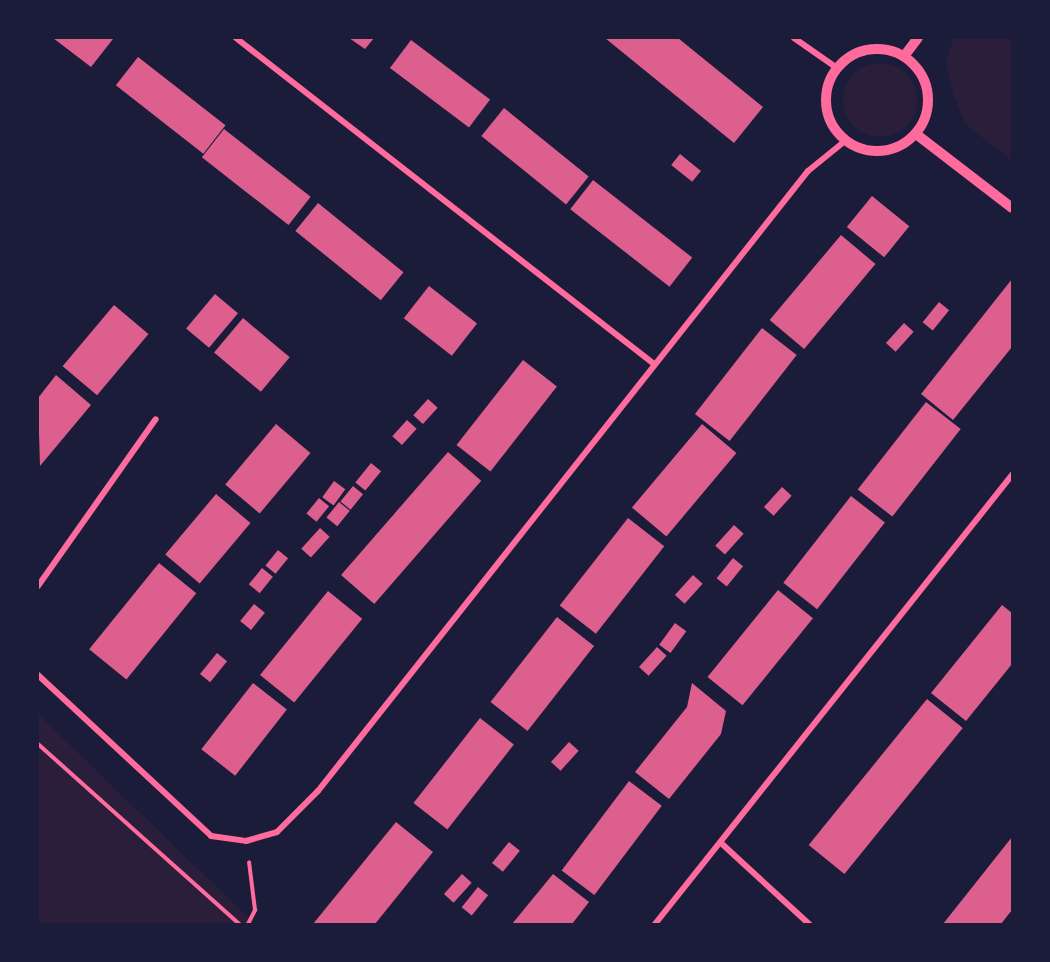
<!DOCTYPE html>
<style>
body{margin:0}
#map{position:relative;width:1050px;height:962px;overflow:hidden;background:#1b1b3a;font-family:Arial,sans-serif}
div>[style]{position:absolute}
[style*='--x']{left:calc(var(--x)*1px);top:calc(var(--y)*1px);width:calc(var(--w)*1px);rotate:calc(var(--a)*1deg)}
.green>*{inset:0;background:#2a1e3b}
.round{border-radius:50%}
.building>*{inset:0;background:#dd5f8e;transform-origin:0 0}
.path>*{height:4px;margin:-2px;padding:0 2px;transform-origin:2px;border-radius:2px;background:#ff6b9d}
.minor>*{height:6px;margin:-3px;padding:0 3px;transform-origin:3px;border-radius:3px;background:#ff6b9d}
.tertiary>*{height:10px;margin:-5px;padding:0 5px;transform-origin:5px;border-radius:5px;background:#ff6b9d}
.tertiary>.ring{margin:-5px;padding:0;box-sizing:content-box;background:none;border:10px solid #ff6b9d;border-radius:50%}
span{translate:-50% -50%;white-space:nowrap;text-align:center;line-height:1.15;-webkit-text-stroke:4.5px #1b1b3a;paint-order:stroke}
.frame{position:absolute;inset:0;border:39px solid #1b1b3a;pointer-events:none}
</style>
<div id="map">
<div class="green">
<div style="clip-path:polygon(953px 38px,1012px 38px,1012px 161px,965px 124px,954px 97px,946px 63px)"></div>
<div class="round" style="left:843px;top:63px;width:74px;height:74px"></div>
<div style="clip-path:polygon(38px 714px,255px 924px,38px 924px)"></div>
</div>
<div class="building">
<div style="clip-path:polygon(53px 38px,111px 38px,113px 39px,91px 67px)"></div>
<div style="clip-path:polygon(349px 38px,374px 38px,365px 49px)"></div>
<div style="clip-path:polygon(605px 38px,678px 38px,763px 107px,734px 143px)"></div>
<div style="left:411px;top:40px;width:99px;height:35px;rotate:37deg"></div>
<div style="left:138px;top:57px;width:111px;height:36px;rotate:38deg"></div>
<div style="left:504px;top:108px;width:109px;height:36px;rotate:39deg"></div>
<div style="left:224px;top:129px;width:110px;height:36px;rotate:38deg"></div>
<div style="left:680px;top:154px;width:27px;height:14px;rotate:39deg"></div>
<div style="left:593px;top:180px;width:126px;height:37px;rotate:38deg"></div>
<div style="left:872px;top:196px;width:48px;height:40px;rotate:39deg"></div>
<div style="left:318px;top:203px;width:110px;height:36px;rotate:39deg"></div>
<div style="left:841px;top:235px;width:45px;height:111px;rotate:40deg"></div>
<div style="clip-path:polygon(1012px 279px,1012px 347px,953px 420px,921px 394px)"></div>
<div style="left:429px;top:286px;width:61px;height:41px;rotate:38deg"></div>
<div style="left:215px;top:294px;width:30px;height:45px;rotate:40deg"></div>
<div style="left:939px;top:302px;width:13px;height:26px;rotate:39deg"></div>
<div style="left:114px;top:305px;width:45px;height:80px;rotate:40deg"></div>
<div style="left:243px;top:318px;width:61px;height:45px;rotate:40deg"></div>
<div style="left:904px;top:323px;width:13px;height:27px;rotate:42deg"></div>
<div style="left:762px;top:328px;width:44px;height:109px;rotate:38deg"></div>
<div style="left:523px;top:360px;width:43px;height:108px;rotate:38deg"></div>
<div style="clip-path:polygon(56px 375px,91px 405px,40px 466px,38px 398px)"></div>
<div style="left:428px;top:399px;width:13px;height:22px;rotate:42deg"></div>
<div style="left:926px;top:402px;width:44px;height:111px;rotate:38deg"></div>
<div style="left:407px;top:420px;width:13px;height:22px;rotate:42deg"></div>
<div style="left:276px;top:424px;width:45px;height:79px;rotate:40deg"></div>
<div style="left:702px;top:424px;width:45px;height:109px;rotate:40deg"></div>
<div style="left:448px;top:452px;width:44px;height:163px;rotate:41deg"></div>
<div style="left:371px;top:463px;width:13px;height:25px;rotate:39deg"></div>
<div style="left:334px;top:481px;width:14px;height:20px;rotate:36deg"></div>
<div style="left:353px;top:486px;width:13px;height:20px;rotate:39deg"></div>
<div style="left:782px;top:487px;width:13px;height:27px;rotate:42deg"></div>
<div style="left:216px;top:494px;width:45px;height:79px;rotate:40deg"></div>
<div style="left:851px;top:496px;width:43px;height:110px;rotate:38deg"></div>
<div style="left:319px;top:498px;width:13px;height:20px;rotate:39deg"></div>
<div style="left:339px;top:502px;width:14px;height:20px;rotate:39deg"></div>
<div style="left:628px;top:518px;width:46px;height:111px;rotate:38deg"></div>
<div style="left:734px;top:525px;width:13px;height:28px;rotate:42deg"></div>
<div style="left:320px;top:528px;width:13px;height:28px;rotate:42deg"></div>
<div style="left:278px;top:550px;width:13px;height:20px;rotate:39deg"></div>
<div style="left:733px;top:558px;width:13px;height:26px;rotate:39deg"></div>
<div style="left:159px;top:563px;width:48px;height:111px;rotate:39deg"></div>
<div style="left:262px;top:568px;width:14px;height:21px;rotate:39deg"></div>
<div style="left:693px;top:575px;width:13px;height:27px;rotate:42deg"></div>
<div style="left:778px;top:590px;width:45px;height:112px;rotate:39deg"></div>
<div style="left:328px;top:591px;width:44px;height:108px;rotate:39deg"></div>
<div style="left:254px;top:604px;width:14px;height:22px;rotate:39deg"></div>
<div style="clip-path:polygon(1002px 605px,1012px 613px,1012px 664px,966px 721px,931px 693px)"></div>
<div style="left:557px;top:617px;width:47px;height:108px;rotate:38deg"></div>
<div style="left:675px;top:623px;width:14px;height:27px;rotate:36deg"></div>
<div style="left:657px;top:647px;width:13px;height:27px;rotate:42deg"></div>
<div style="left:217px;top:653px;width:13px;height:27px;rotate:39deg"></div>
<div style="left:253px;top:683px;width:43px;height:84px;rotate:38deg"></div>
<div style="clip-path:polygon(692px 683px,726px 711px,721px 734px,669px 799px,635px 772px,687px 707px)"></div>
<div style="left:927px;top:699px;width:46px;height:188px;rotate:39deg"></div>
<div style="left:480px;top:718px;width:43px;height:108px;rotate:38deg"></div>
<div style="left:569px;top:742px;width:13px;height:27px;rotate:42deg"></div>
<div style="left:629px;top:781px;width:41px;height:112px;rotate:37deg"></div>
<div style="clip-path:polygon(396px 822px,433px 852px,375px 924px,313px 924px)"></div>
<div style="clip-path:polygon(1012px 837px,1012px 910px,1008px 915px,1001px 924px,943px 924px)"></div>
<div style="left:509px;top:842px;width:14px;height:27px;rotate:39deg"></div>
<div style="left:462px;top:874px;width:13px;height:27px;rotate:42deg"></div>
<div style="clip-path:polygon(553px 874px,589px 902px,572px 924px,512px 924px)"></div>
<div style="left:478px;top:887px;width:13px;height:26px;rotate:39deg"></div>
</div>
<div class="path">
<div style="--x:38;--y:744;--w:270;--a:41.8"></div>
<div style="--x:248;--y:924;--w:16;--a:-63"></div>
<div style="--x:255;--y:910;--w:48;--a:-97.1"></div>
</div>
<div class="minor">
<div style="--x:236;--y:38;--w:530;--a:37.95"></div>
<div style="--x:794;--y:38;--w:52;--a:34.9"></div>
<div style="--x:38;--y:586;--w:204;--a:-54.8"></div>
<div style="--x:38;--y:675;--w:236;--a:42.9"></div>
<div style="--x:211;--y:836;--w:35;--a:8"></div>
<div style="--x:246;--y:841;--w:32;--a:-16"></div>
<div style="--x:277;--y:832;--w:58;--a:-45"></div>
<div style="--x:318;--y:791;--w:790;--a:-51.68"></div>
<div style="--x:808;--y:171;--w:48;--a:-39"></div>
<div style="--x:721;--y:843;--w:120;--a:42.6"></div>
<div style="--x:655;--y:924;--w:574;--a:-51.51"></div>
</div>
<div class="tertiary">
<div class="ring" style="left:826px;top:49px;width:92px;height:92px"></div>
<div style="--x:905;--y:55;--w:21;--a:-53"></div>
<div style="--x:916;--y:134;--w:121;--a:37.6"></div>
</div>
<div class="frame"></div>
</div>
